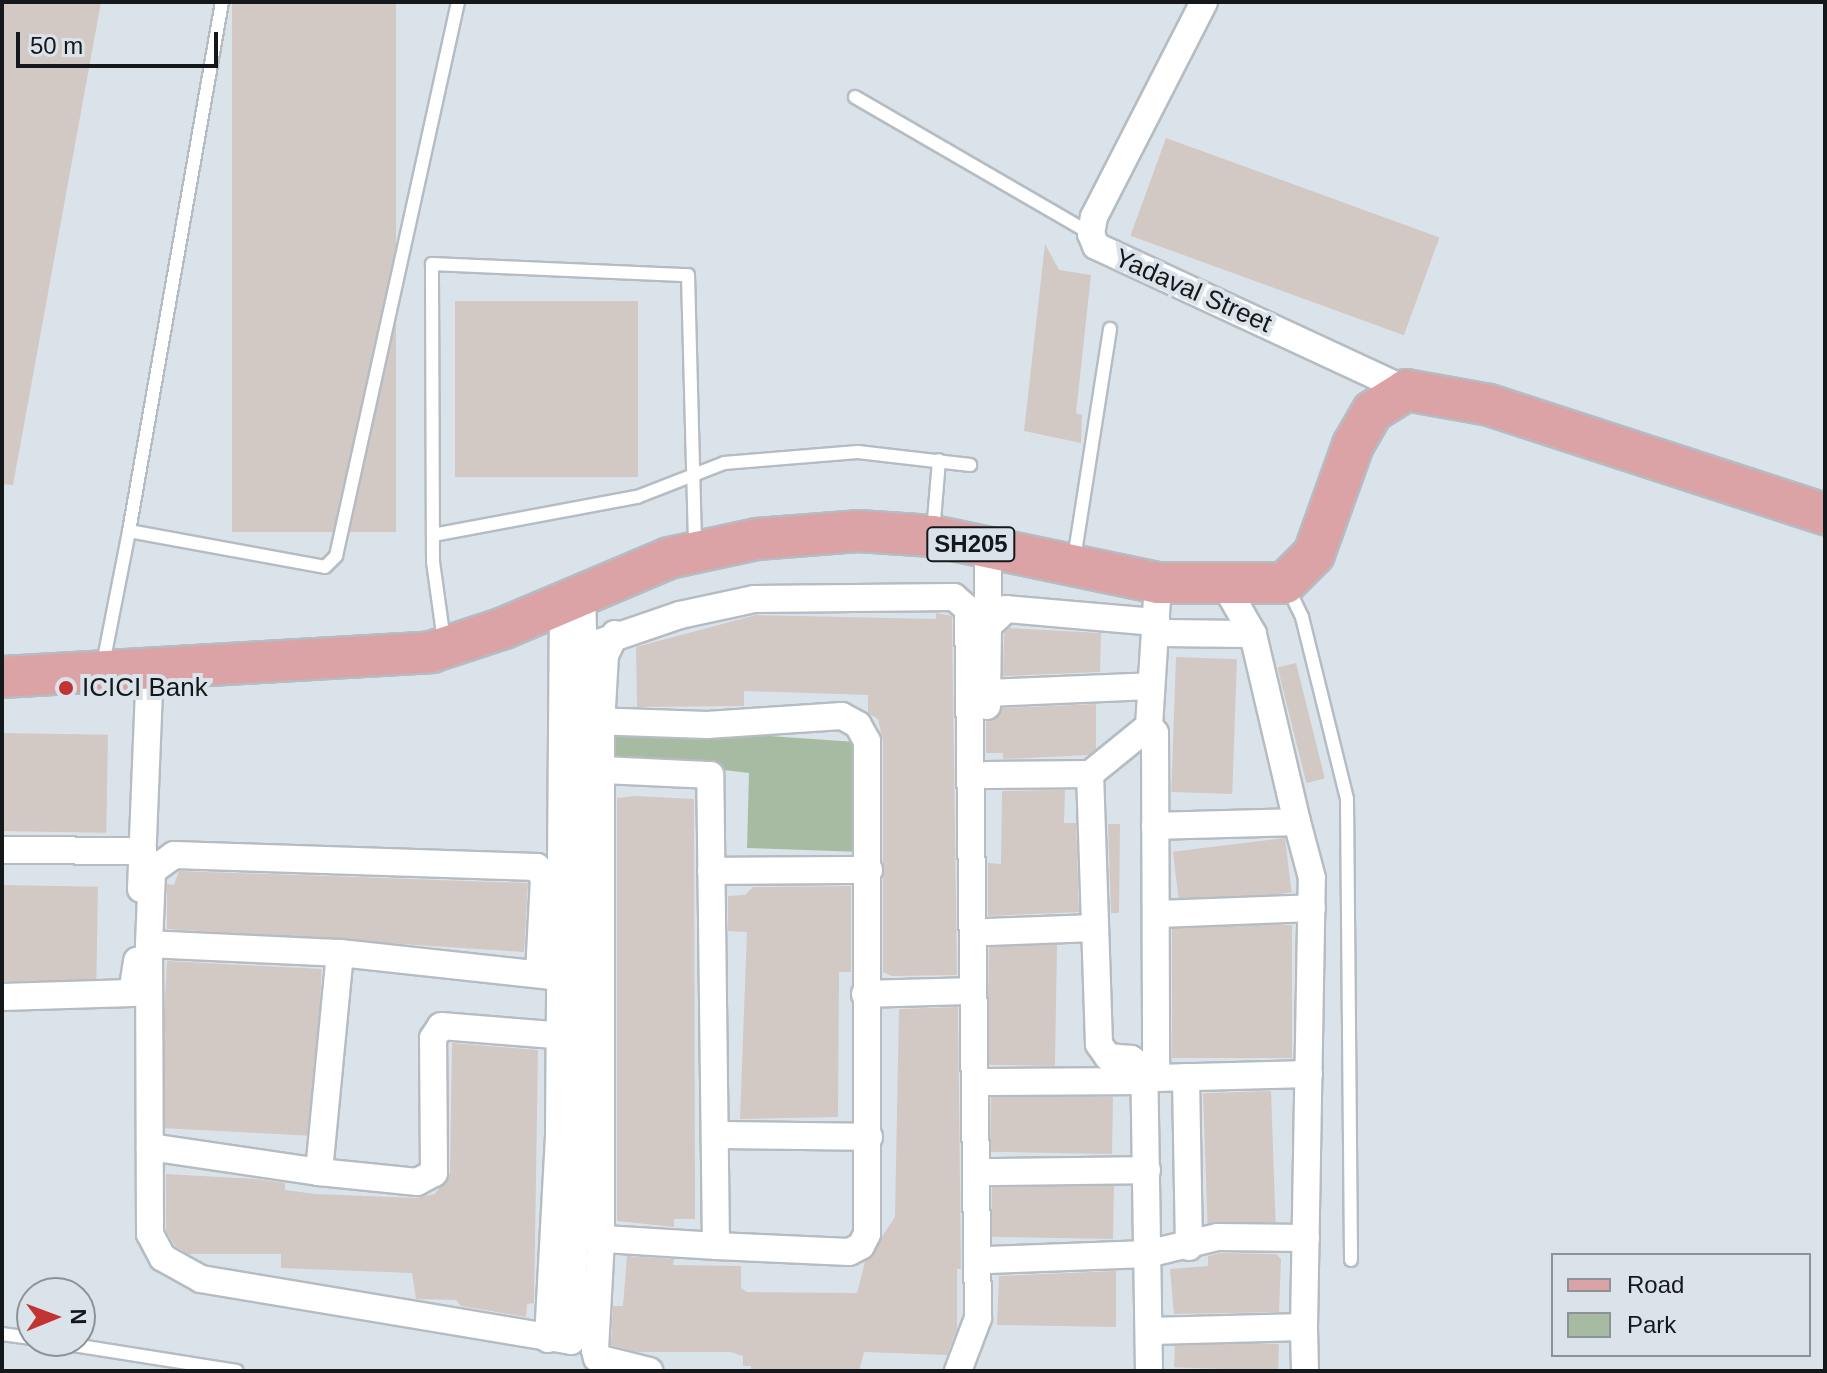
<!DOCTYPE html>
<style>
body{margin:0}
#map{position:relative;width:1827px;height:1373px;overflow:hidden;background:#dbe3ea;font-family:Arial,sans-serif}
div>[style]{position:absolute}
[style*='--x']{left:calc(var(--x)*1px);top:calc(var(--y)*1px);width:calc(var(--w)*1px);rotate:calc(var(--a)*1deg)}
.green>*{inset:0;background:#a6bba2}
.building>*{inset:0;background:#d2c8c4;transform-origin:0 0}
.roads{filter:drop-shadow(2px 0 #b5bcc2) drop-shadow(-2px 0 #b5bcc2) drop-shadow(0 2px #b5bcc2) drop-shadow(0 -2px #b5bcc2)}
.lane>*{height:12px;margin:-6px;padding:0 6px;transform-origin:6px;border-radius:6px;background:#fff}
.street>*{height:26px;margin:-13px;padding:0 13px;transform-origin:13px;border-radius:13px;background:#fff}
.primary>*{height:40px;margin:-20px;padding:0 20px;transform-origin:20px;border-radius:20px;background:#dca3a7}
.dots>*{width:22px;height:22px;translate:-50% -50%;box-sizing:border-box;border:4px solid #dbe3ea;border-radius:50%}
span{translate:-50% -50%;white-space:nowrap;text-align:center;line-height:1.15;-webkit-text-stroke:8px #dbe3ea;paint-order:stroke}
.shield-label span{padding:2px 6px;background:#dbe3ea;border:2px solid;border-radius:6px;-webkit-text-stroke-width:0}
.shield-label{font-size:24px;color:#15181a;font-weight:700}
.street-label{font-size:26px;color:#15181a}
.poi-label{font-size:26px;color:#15181a}
.left{translate:0 -50%;text-align:left}
.frame{position:absolute;inset:0;border:4px solid #15181a;pointer-events:none}
.legend{position:absolute;left:1551px;top:1253px;width:260px;height:104px;box-sizing:border-box;background:#dbe3ea;border:2px solid #8c9297;margin:0;padding:10px 14px;list-style:none;font-size:24px;color:#15181a}
.legend li{display:flex;align-items:center;gap:16px;height:40px}
.legend b{width:40px;border:2px solid #8c9297}
.north{position:absolute;left:16px;top:1277px;width:80px;height:80px;box-sizing:border-box;background:#dbe3ea;border:2px solid #8c9297;border-radius:50%;rotate:89deg;font-size:22px;font-weight:700;line-height:32px;text-align:center;color:#15181a}
.north::after{content:'';display:block;margin:auto;width:28px;height:36px;background:#c23333;clip-path:polygon(50% 0,100% 100%,50% 72%,0 100%)}
.scale{position:absolute;left:16px;top:32px;width:202px;height:36px;box-sizing:border-box;border:4px solid #15181a;border-top:0;padding-left:10px;font-size:24px;line-height:28px;white-space:nowrap;color:#15181a;-webkit-text-stroke:6px #dbe3ea;paint-order:stroke}
</style>
<div id="map">
<div class="green">
<div style="clip-path:polygon(607px 725px,856px 742px,863px 852px,747px 848px,749px 773px,614px 757px)"></div>
</div>
<div class="building">
<div style="clip-path:polygon(2px 2px,101px 2px,13px 485px,2px 484px)"></div>
<div style="left:232px;top:2px;width:164px;height:530px"></div>
<div style="left:1166px;top:138px;width:291px;height:104px;rotate:20deg"></div>
<div style="clip-path:polygon(1045px 244px,1059px 270px,1091px 275px,1076px 413px,1082px 415px,1081px 443px,1024px 431px)"></div>
<div style="left:455px;top:301px;width:183px;height:176px"></div>
<div style="clip-path:polygon(936px 613px,952px 616px,957px 975px,892px 976px,883px 972px,883px 741px,878px 719px,868px 713px,868px 695px,744px 691px,744px 706px,637px 707px,636px 647px,756px 615px,936px 619px)"></div>
<div style="clip-path:polygon(1009px 628px,1101px 633px,1100px 672px,1003px 676px,1004px 633px)"></div>
<div style="left:1176px;top:657px;width:61px;height:135px;rotate:2deg"></div>
<div style="left:1296px;top:663px;width:119px;height:19px;rotate:76deg"></div>
<div style="clip-path:polygon(1096px 704px,1096px 749px,1089px 755px,1003px 759px,1003px 753px,986px 753px,986px 722px,995px 719px,1002px 708px)"></div>
<div style="left:2px;top:733px;width:106px;height:98px;rotate:1deg"></div>
<div style="clip-path:polygon(1065px 790px,1064px 823px,1076px 823px,1079px 912px,988px 916px,988px 863px,1001px 864px,1002px 791px)"></div>
<div style="clip-path:polygon(635px 796px,694px 799px,695px 1219px,674px 1219px,674px 1227px,617px 1221px,617px 798px)"></div>
<div style="clip-path:polygon(1108px 824px,1120px 824px,1119px 913px,1111px 913px)"></div>
<div style="left:1285px;top:838px;width:55px;height:113px;rotate:83deg"></div>
<div style="clip-path:polygon(179px 871px,528px 883px,524px 952px,167px 929px,167px 884px,174px 885px)"></div>
<div style="left:2px;top:885px;width:96px;height:96px;rotate:1deg"></div>
<div style="clip-path:polygon(851px 886px,851px 972px,839px 972px,838px 1117px,740px 1119px,747px 932px,728px 931px,728px 896px,745px 895px,753px 887px)"></div>
<div style="left:1292px;top:925px;width:133px;height:120px;rotate:90deg"></div>
<div style="left:1057px;top:945px;width:121px;height:68px;rotate:91deg"></div>
<div style="left:167px;top:961px;width:155px;height:167px;rotate:3deg"></div>
<div style="clip-path:polygon(958px 1007px,961px 1269px,957px 1269px,957px 1329px,947px 1355px,864px 1352px,859px 1371px,751px 1371px,751px 1366px,743px 1366px,743px 1356px,730px 1352px,637px 1352px,611px 1345px,613px 1306px,623px 1306px,627px 1256px,674px 1259px,673px 1265px,741px 1266px,741px 1288px,747px 1292px,857px 1293px,865px 1262px,895px 1217px,899px 1009px)"></div>
<div style="clip-path:polygon(452px 1043px,538px 1050px,534px 1303px,527px 1304px,526px 1317px,461px 1306px,456px 1300px,416px 1299px,412px 1273px,281px 1268px,281px 1254px,188px 1254px,175px 1246px,166px 1230px,166px 1174px,256px 1179px,285px 1183px,285px 1190px,316px 1194px,415px 1198px,435px 1194px,450px 1173px)"></div>
<div style="left:1271px;top:1091px;width:131px;height:68px;rotate:88deg"></div>
<div style="left:1113px;top:1097px;width:57px;height:122px;rotate:91deg"></div>
<div style="left:1114px;top:1186px;width:53px;height:122px;rotate:91deg"></div>
<div style="clip-path:polygon(1220px 1253px,1276px 1254px,1281px 1259px,1279px 1312px,1174px 1314px,1170px 1269px,1208px 1266px,1208px 1256px)"></div>
<div style="clip-path:polygon(1116px 1271px,1116px 1327px,997px 1325px,999px 1276px)"></div>
<div style="left:1279px;top:1344px;width:27px;height:104px;rotate:92deg"></div>
</div>
<div class="roads">
<div class="lane">
<div style="--x:222;--y:2;--w:537;--a:99.97"></div>
<div style="--x:129;--y:531;--w:199;--a:10.4"></div>
<div style="--x:325;--y:567;--w:16;--a:-45"></div>
<div style="--x:336;--y:556;--w:567;--a:-77.58"></div>
<div style="--x:855;--y:97;--w:273;--a:30.1"></div>
<div style="--x:933;--y:532;--w:72;--a:-85.2"></div>
<div style="--x:433;--y:535;--w:208;--a:-10.6"></div>
<div style="--x:637;--y:497;--w:93;--a:-21.3"></div>
<div style="--x:724;--y:463;--w:134;--a:-4.7"></div>
<div style="--x:858;--y:452;--w:113;--a:6.6"></div>
<div style="--x:1074;--y:559;--w:233;--a:-81.1"></div>
<div style="--x:1288;--y:588;--w:32;--a:64"></div>
<div style="--x:1302;--y:617;--w:187;--a:76.1"></div>
<div style="--x:1347;--y:799;--w:461;--a:89.5"></div>
<div style="--x:444;--y:641;--w:80;--a:-97.9"></div>
<div style="--x:433;--y:562;--w:298;--a:-90.2"></div>
<div style="--x:432;--y:264;--w:256;--a:2.5"></div>
<div style="--x:688;--y:275;--w:270;--a:88.5"></div>
<div style="--x:103;--y:664;--w:136;--a:-78.9"></div>
<div style="--x:2;--y:1334;--w:30;--a:8"></div>
<div style="--x:48;--y:1341;--w:191;--a:9"></div>
</div>
<div class="street">
<div style="--x:1204;--y:2;--w:242;--a:117.1"></div>
<div style="--x:1094;--y:217;--w:17;--a:100"></div>
<div style="--x:1091;--y:234;--w:13;--a:67"></div>
<div style="--x:1096;--y:246;--w:342;--a:24.9"></div>
<div style="--x:988;--y:626;--w:79;--a:-90"></div>
<div style="--x:1155;--y:633;--w:98;--a:0.6"></div>
<div style="--x:615;--y:634;--w:23;--a:115"></div>
<div style="--x:605;--y:655;--w:69;--a:93.3"></div>
<div style="--x:601;--y:724;--w:515;--a:90"></div>
<div style="--x:601;--y:1239;--w:111;--a:93.1"></div>
<div style="--x:595;--y:1350;--w:8;--a:76"></div>
<div style="--x:597;--y:1358;--w:54;--a:14"></div>
<div style="--x:563;--y:655;--w:124;--a:-18.9"></div>
<div style="--x:680;--y:615;--w:76;--a:-12.2"></div>
<div style="--x:754;--y:599;--w:200;--a:-0.6"></div>
<div style="--x:954;--y:597;--w:18;--a:41"></div>
<div style="--x:968;--y:609;--w:709;--a:89.19"></div>
<div style="--x:978;--y:1318;--w:57;--a:110.7"></div>
<div style="--x:987;--y:693;--w:164;--a:-2.4"></div>
<div style="--x:987;--y:706;--w:80;--a:-89.3"></div>
<div style="--x:988;--y:626;--w:25;--a:-43"></div>
<div style="--x:1006;--y:609;--w:151;--a:5"></div>
<div style="--x:563;--y:720;--w:144;--a:2"></div>
<div style="--x:707;--y:725;--w:135;--a:-3.8"></div>
<div style="--x:842;--y:716;--w:18;--a:29"></div>
<div style="--x:858;--y:725;--w:18;--a:61"></div>
<div style="--x:867;--y:741;--w:493;--a:90"></div>
<div style="--x:867;--y:1234;--w:13;--a:117"></div>
<div style="--x:861;--y:1246;--w:13;--a:153"></div>
<div style="--x:849;--y:1252;--w:133;--a:-177.4"></div>
<div style="--x:1149;--y:726;--w:9;--a:49"></div>
<div style="--x:1155;--y:733;--w:345;--a:89.8"></div>
<div style="--x:1156;--y:1078;--w:153;--a:-1.5"></div>
<div style="--x:987;--y:775;--w:103;--a:-0.6"></div>
<div style="--x:1155;--y:826;--w:142;--a:-1.6"></div>
<div style="--x:1297;--y:822;--w:193;--a:-103.2"></div>
<div style="--x:1253;--y:634;--w:54;--a:-119.9"></div>
<div style="--x:2;--y:850;--w:141;--a:0.4"></div>
<div style="--x:711;--y:871;--w:158;--a:-0.4"></div>
<div style="--x:141;--y:889;--w:224;--a:-87.7"></div>
<div style="--x:1159;--y:914;--w:153;--a:-2.2"></div>
<div style="--x:987;--y:932;--w:108;--a:-2.1"></div>
<div style="--x:149;--y:944;--w:73;--a:-87.6"></div>
<div style="--x:152;--y:871;--w:27;--a:-36"></div>
<div style="--x:174;--y:855;--w:363;--a:1.9"></div>
<div style="--x:537;--y:867;--w:13;--a:58"></div>
<div style="--x:544;--y:878;--w:94;--a:93"></div>
<div style="--x:340;--y:953;--w:220;--a:95.5"></div>
<div style="--x:319;--y:1172;--w:99;--a:5.8"></div>
<div style="--x:417;--y:1182;--w:19;--a:-28"></div>
<div style="--x:434;--y:1173;--w:135;--a:-90.4"></div>
<div style="--x:433;--y:1038;--w:14;--a:-56"></div>
<div style="--x:441;--y:1026;--w:136;--a:4.6"></div>
<div style="--x:582;--y:966;--w:24;--a:152"></div>
<div style="--x:561;--y:977;--w:222;--a:-173.8"></div>
<div style="--x:340;--y:953;--w:191;--a:-177.3"></div>
<div style="--x:149;--y:944;--w:290;--a:89.8"></div>
<div style="--x:150;--y:1234;--w:27;--a:62"></div>
<div style="--x:163;--y:1258;--w:43;--a:28.9"></div>
<div style="--x:201;--y:1279;--w:375;--a:9.5"></div>
<div style="--x:571;--y:1341;--w:272;--a:-87.9"></div>
<div style="--x:581;--y:1069;--w:402;--a:-89.6"></div>
<div style="--x:584;--y:667;--w:70;--a:-91.6"></div>
<div style="--x:865;--y:994;--w:108;--a:-1.6"></div>
<div style="--x:2;--y:997;--w:130;--a:-1.8"></div>
<div style="--x:132;--y:993;--w:33;--a:-81"></div>
<div style="--x:1186;--y:1077;--w:170;--a:89"></div>
<div style="--x:987;--y:1082;--w:158;--a:-0.4"></div>
<div style="--x:715;--y:1135;--w:154;--a:0.7"></div>
<div style="--x:150;--y:1147;--w:171;--a:8.4"></div>
<div style="--x:988;--y:1172;--w:159;--a:-0.7"></div>
<div style="--x:557;--y:1236;--w:159;--a:3.6"></div>
<div style="--x:716;--y:1246;--w:471;--a:-90.7"></div>
<div style="--x:710;--y:775;--w:126;--a:-177.3"></div>
<div style="--x:988;--y:1260;--w:159;--a:-2.2"></div>
<div style="--x:1147;--y:1254;--w:73;--a:-13.5"></div>
<div style="--x:1218;--y:1237;--w:88;--a:0.7"></div>
<div style="--x:1304;--y:1327;--w:44;--a:88.7"></div>
<div style="--x:1150;--y:1331;--w:154;--a:-1.5"></div>
<div style="--x:1304;--y:1327;--w:449;--a:-89"></div>
<div style="--x:1312;--y:878;--w:58;--a:-105"></div>
<div style="--x:548;--y:1339;--w:206;--a:-86.9"></div>
<div style="--x:559;--y:1133;--w:528;--a:-89.57"></div>
<div style="--x:1149;--y:1371;--w:303;--a:-90.9"></div>
<div style="--x:1144;--y:1068;--w:16;--a:-145"></div>
<div style="--x:1131;--y:1059;--w:23;--a:-175"></div>
<div style="--x:1108;--y:1057;--w:16;--a:-125"></div>
<div style="--x:1099;--y:1044;--w:270;--a:-91.9"></div>
<div style="--x:1090;--y:774;--w:76;--a:-39.1"></div>
<div style="--x:1149;--y:726;--w:143;--a:-86.4"></div>
</div>
<div class="primary">
<div style="--x:2;--y:677;--w:430;--a:-3.3"></div>
<div style="--x:431;--y:652;--w:77;--a:-18.2"></div>
<div style="--x:504;--y:628;--w:179;--a:-23"></div>
<div style="--x:669;--y:558;--w:90;--a:-12.2"></div>
<div style="--x:757;--y:539;--w:101;--a:-4.5"></div>
<div style="--x:858;--y:531;--w:75;--a:3.8"></div>
<div style="--x:933;--y:536;--w:230;--a:11.8"></div>
<div style="--x:1158;--y:583;--w:127;--a:0"></div>
<div style="--x:1285;--y:583;--w:41;--a:-45"></div>
<div style="--x:1314;--y:554;--w:116;--a:-70.3"></div>
<div style="--x:1353;--y:445;--w:39;--a:-60"></div>
<div style="--x:1373;--y:411;--w:39;--a:-32"></div>
<div style="--x:1406;--y:390;--w:84;--a:10.2"></div>
<div style="--x:1489;--y:405;--w:353;--a:18"></div>
</div>
</div>
<div class="dots">
<div style="left:66px;top:688px;background:#c23333"></div>
</div>
<div class="shield-label">
<span style="left:971px;top:544px">SH205</span>
</div>
<div class="street-label">
<span style="left:1193px;top:291px;rotate:24deg">Yadaval Street</span>
</div>
<div class="poi-label">
<span class="left" style="left:82px;top:688px">ICICI Bank</span>
</div>
<div class="frame"></div>
<ul class="legend">
<li><b style="height:10px;background:#dca3a7"></b>Road</li>
<li><b style="height:22px;background:#a6bba2"></b>Park</li>
</ul>
<div class="north">N</div>
<div class="scale">50 m</div>
</div>
